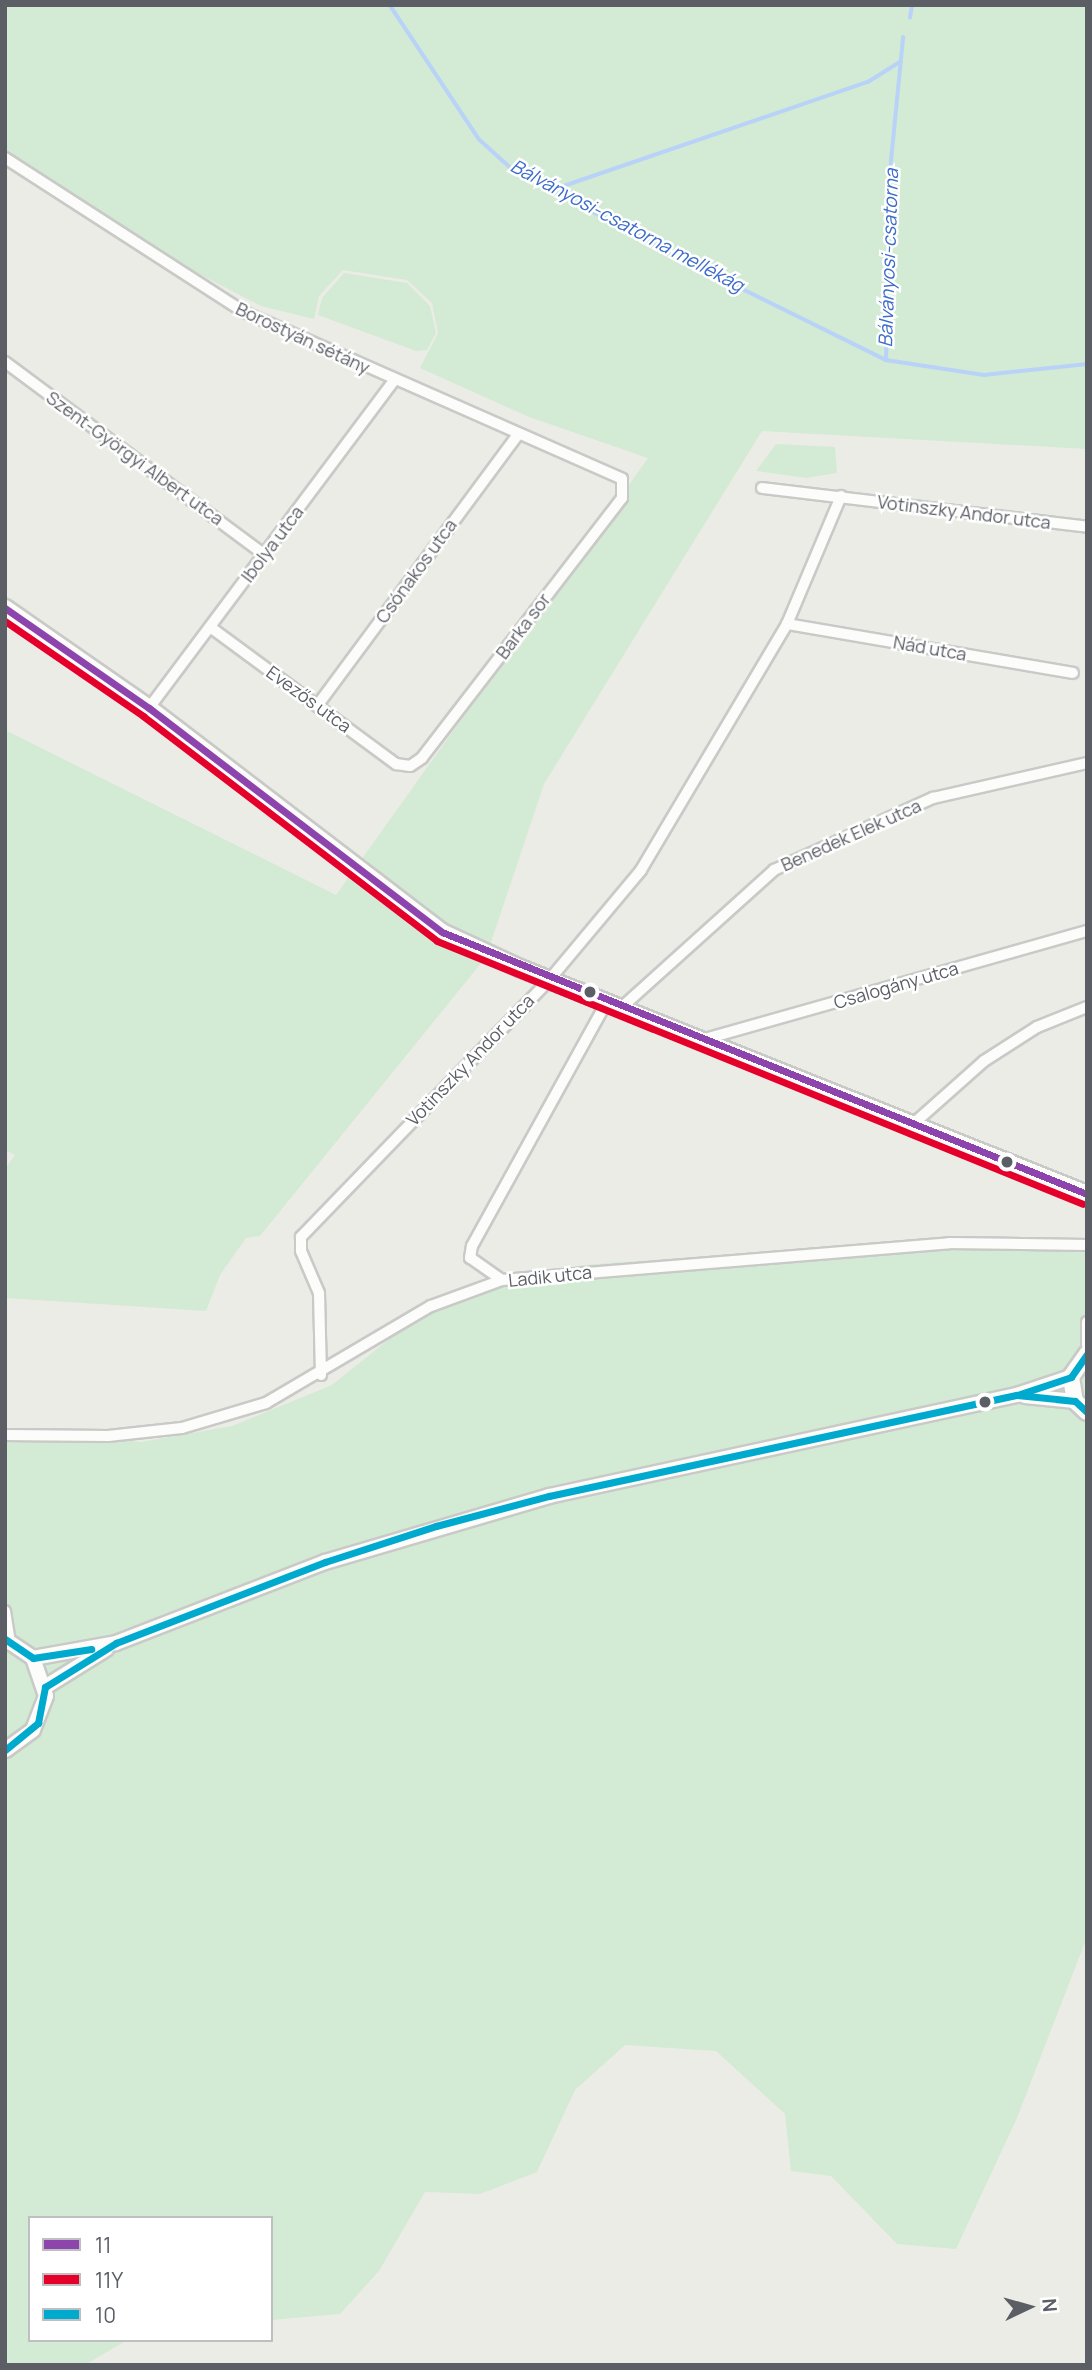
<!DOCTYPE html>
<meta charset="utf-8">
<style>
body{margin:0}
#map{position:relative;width:1092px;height:2370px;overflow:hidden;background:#ecece6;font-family:Manrope,sans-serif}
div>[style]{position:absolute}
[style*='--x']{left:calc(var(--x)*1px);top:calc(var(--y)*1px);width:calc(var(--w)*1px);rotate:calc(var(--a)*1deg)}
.green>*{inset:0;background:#d3ead4}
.stream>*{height:3.5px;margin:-1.75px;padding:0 1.75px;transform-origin:1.75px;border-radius:1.75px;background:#b9d3f8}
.roads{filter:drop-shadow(2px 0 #c9cac8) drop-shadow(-2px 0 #c9cac8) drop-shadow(0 2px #c9cac8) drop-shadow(0 -2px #c9cac8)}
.minor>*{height:10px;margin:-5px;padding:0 5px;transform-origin:5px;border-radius:5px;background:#fcfcfb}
.tertiary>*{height:14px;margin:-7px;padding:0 7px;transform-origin:7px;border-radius:7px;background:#fcfcfb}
.secondary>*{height:16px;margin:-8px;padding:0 8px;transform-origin:8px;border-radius:8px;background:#fcfcfb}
.bus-1>*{height:7px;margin:-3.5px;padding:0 3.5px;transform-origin:3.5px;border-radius:3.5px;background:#8e44ad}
.bus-2>*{height:7px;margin:-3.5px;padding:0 3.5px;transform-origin:3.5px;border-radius:3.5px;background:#e4002b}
.bus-3>*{height:7px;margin:-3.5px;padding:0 3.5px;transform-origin:3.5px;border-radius:3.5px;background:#00a9ce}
.dots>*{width:19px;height:19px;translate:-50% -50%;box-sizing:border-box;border:4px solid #fff;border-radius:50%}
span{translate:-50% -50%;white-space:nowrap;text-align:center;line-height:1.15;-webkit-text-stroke:5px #fff;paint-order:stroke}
.street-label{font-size:18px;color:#5b5e65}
.water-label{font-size:19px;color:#3e6cca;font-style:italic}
.frame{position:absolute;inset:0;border:7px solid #5b5e65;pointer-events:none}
.legend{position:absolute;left:28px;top:2216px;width:245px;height:126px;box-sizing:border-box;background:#fff;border:2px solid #bdbfc1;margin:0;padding:9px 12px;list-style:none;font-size:21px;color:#5b5e65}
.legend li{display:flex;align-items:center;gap:14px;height:35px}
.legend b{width:35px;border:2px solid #bdbfc1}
.north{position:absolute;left:994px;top:2272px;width:70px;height:70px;-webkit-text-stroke:5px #fff;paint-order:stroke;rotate:85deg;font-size:19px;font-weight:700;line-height:28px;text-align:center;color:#5b5e65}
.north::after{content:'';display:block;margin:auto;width:24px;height:32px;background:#5b5e65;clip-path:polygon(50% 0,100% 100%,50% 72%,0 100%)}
</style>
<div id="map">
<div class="green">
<div style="clip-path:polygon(5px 5px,1087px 5px,1087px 449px,762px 431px,544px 784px,486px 957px,260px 1236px,246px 1238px,220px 1275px,206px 1311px,5px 1298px,5px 1169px,15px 1155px,5px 1150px,5px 730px,336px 895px,648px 458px,529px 417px,420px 368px,438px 333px,432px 303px,407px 280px,343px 270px,319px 296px,314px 319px,261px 306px,180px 264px,5px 150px)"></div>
<div style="clip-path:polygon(344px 273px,407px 283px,430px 306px,436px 333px,427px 350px,416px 351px,318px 315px,322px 298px)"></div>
<div style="clip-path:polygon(776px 444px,835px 447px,837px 473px,806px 478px,756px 471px)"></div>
<div style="clip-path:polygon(1087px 1243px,1087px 1937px,1017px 2118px,956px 2249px,897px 2244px,831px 2176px,791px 2171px,785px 2114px,716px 2051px,625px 2045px,575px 2090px,537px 2172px,480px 2194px,425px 2192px,379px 2271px,340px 2314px,271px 2320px,271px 2218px,30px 2218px,30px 2340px,127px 2340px,85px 2365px,5px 2365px,5px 1431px,141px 1442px,232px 1426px,332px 1385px,414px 1319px,501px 1280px,584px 1265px,830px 1247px)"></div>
</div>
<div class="stream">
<div style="--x:390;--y:5;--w:161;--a:56.4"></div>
<div style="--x:479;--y:139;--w:45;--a:42.3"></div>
<div style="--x:512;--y:169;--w:208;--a:27.8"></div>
<div style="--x:696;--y:266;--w:212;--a:26.3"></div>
<div style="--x:886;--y:360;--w:99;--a:8.7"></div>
<div style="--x:984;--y:375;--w:104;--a:-6.1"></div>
<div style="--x:910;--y:18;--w:13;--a:-81"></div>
<div style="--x:552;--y:190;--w:334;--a:-18.9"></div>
<div style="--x:868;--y:82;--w:38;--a:-32"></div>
<div style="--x:886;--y:360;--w:199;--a:-88.6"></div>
<div style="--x:891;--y:161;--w:124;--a:-84.4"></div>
</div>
<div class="roads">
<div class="minor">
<div style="--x:5;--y:158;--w:284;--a:32.8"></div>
<div style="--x:244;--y:312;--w:413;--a:23.8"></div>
<div style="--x:622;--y:479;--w:19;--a:90"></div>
<div style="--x:622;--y:498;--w:328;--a:127.6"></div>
<div style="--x:422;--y:758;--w:14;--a:146"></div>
<div style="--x:410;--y:766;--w:14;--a:-172"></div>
<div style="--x:396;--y:764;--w:231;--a:-143.6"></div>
<div style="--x:5;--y:362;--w:322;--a:36.6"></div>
<div style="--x:762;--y:488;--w:327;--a:6.8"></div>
<div style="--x:787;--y:624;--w:290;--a:9.7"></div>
<div style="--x:317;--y:706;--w:336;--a:-53.5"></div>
<div style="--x:149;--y:708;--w:409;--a:-53.2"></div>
<div style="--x:622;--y:1007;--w:205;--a:-42"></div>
<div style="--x:774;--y:870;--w:175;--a:-24.4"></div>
<div style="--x:933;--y:798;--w:158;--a:-12.8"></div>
<div style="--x:705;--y:1039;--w:397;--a:-15.8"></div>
<div style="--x:912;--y:1125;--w:96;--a:-41.6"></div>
<div style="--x:984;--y:1061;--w:63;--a:-32.7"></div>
<div style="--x:1037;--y:1027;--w:54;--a:-21.8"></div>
<div style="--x:502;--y:1280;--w:39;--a:-145"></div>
<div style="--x:470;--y:1258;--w:12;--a:-81"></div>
<div style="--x:472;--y:1246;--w:280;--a:-61.1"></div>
<div style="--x:1087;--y:1322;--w:23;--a:90"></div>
<div style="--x:321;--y:1375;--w:82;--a:-91.4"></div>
<div style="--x:319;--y:1293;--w:46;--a:-113.2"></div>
<div style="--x:301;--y:1251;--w:14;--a:-90"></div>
<div style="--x:301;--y:1237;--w:359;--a:-46"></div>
<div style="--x:550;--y:979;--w:142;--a:-50.1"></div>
<div style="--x:641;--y:870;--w:286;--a:-59.3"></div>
<div style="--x:787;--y:624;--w:139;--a:-67.1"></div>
<div style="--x:5;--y:1435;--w:103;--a:0.6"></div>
<div style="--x:108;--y:1436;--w:74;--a:-6.2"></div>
<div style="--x:182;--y:1428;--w:88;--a:-16.6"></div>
<div style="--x:266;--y:1403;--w:191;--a:-30.5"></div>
<div style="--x:431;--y:1306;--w:76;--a:-20.1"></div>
<div style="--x:502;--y:1280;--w:449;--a:-4.7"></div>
<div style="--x:949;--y:1243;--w:138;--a:0.8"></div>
<div style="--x:5;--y:1611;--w:30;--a:81"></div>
</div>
<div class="tertiary">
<div style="--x:1025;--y:1396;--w:50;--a:5.7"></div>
<div style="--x:5;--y:1639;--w:34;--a:34"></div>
<div style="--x:33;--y:1658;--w:40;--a:71.1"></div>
<div style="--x:46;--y:1696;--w:36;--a:111"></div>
<div style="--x:33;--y:1730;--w:34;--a:144"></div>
<div style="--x:33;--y:1658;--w:84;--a:-10.2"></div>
<div style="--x:116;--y:1643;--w:224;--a:-21.2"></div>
<div style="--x:325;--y:1562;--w:234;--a:-16.4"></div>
<div style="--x:549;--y:1496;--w:479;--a:-12.2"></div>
<div style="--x:1017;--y:1395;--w:57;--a:-18.4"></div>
<div style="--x:45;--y:1687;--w:72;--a:-31.9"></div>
</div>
<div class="secondary">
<div style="--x:5;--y:608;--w:175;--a:34.8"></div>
<div style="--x:149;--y:708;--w:369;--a:37.4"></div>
<div style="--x:442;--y:932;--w:86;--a:24.8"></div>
<div style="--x:520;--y:968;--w:610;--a:21.73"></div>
<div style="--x:1087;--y:1354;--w:28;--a:125"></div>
<div style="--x:1071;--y:1377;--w:24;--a:81"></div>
<div style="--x:1075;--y:1401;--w:16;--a:43"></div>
</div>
</div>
<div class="bus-1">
<div style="--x:5;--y:608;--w:175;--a:34.8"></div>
<div style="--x:149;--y:708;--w:369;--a:37.4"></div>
<div style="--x:442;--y:932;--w:696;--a:22.11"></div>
</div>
<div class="bus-2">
<div style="--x:5;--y:621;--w:168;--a:34.5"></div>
<div style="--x:143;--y:716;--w:370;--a:37.4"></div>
<div style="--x:437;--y:941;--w:697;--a:22.15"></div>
</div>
<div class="bus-3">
<div style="--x:1020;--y:1394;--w:54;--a:-18.4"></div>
<div style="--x:1071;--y:1377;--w:28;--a:-55"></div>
<div style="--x:5;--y:1639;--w:34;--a:34"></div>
<div style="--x:33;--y:1658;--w:59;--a:-8.8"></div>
<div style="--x:5;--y:1750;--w:43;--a:-39.3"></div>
<div style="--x:38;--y:1723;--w:37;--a:-79"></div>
<div style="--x:45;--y:1687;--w:84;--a:-31.8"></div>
<div style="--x:116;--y:1643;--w:224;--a:-21.2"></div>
<div style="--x:325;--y:1562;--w:117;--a:-18"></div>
<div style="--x:436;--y:1526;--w:117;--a:-14.9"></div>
<div style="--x:549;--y:1496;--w:479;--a:-12.2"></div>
<div style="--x:1017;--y:1395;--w:58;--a:5.9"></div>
<div style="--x:1075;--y:1401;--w:16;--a:43"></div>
</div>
<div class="dots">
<div style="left:590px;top:992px;background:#5b5e65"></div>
<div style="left:1007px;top:1162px;background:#5b5e65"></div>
<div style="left:985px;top:1402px;background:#5b5e65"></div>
</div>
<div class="street-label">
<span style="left:303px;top:338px;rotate:25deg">Borostyán sétány</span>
<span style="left:135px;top:458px;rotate:36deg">Szent-Györgyi Albert utca</span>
<span style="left:964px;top:512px;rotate:7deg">Votinszky Andor utca</span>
<span style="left:272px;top:544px;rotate:-53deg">Ibolya utca</span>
<span style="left:416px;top:571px;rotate:-54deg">Csónakos utca</span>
<span style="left:523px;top:626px;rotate:-53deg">Barka sor</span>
<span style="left:930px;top:648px;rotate:10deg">Nád utca</span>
<span style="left:309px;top:699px;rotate:36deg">Evezős utca</span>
<span style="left:851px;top:835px;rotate:-24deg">Benedek Elek utca</span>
<span style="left:896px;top:985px;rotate:-16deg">Csalogány utca</span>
<span style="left:470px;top:1060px;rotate:-46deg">Votinszky Andor utca</span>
<span style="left:550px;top:1276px;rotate:-6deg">Ladik utca</span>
</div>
<div class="water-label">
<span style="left:627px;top:226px;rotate:28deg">Bálványosi-csatorna mellékág</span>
<span style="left:889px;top:258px;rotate:-88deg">Bálványosi-csatorna</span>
</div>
<div class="frame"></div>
<ul class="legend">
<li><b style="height:9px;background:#8e44ad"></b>11</li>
<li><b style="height:9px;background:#e4002b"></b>11Y</li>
<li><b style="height:9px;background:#00a9ce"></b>10</li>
</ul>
<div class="north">N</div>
</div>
